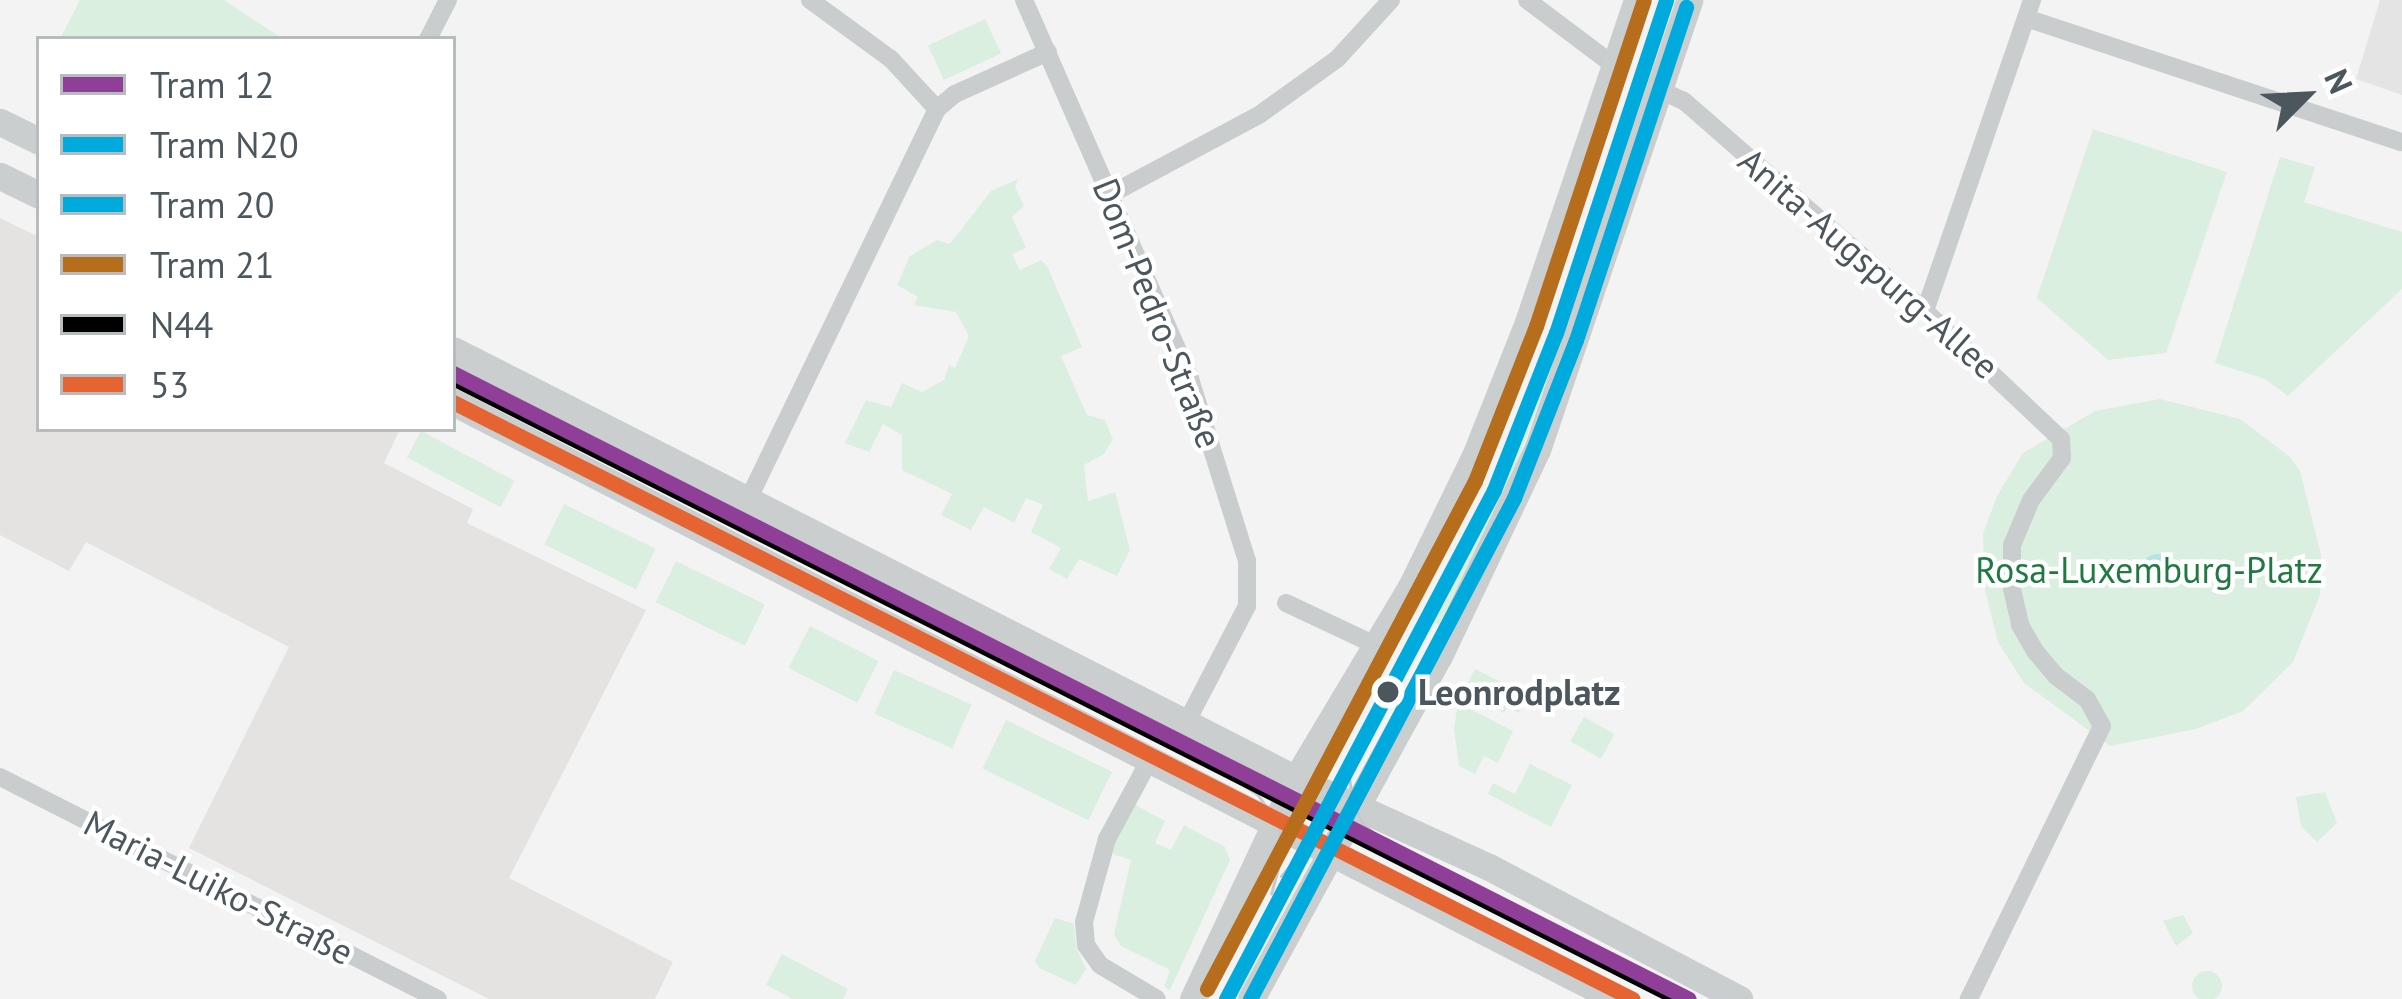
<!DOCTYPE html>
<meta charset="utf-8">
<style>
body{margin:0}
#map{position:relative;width:2402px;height:999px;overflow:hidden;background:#f3f3f3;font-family:"PT Sans",sans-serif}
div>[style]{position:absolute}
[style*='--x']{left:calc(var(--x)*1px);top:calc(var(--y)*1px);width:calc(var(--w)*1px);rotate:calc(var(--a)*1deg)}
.commercial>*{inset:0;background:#e4e3e1}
.education>*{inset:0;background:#e5e4e4}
.green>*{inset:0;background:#daefe0;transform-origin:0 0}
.round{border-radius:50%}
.water>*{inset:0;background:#b3e4e8}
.street>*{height:18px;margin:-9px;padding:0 9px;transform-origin:9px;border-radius:9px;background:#cacdce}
.secondary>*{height:27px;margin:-13.5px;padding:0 13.5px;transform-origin:13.5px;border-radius:13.5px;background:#cbcecf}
.tram>*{height:3px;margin:-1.5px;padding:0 1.5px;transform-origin:1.5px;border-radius:1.5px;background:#c6c8c9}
.bus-1>*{height:15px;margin:-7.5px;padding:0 7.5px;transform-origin:7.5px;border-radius:7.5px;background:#000}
.bus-2>*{height:15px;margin:-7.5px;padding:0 7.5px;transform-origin:7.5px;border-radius:7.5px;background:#e66432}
.tram-1>*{height:15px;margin:-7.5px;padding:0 7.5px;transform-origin:7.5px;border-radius:7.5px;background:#903f98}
.tram-2>*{height:15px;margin:-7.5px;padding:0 7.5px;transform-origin:7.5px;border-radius:7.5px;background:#00aadc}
.tram-3>*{height:15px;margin:-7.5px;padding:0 7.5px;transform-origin:7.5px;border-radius:7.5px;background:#00aadc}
.tram-4>*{height:15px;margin:-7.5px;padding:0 7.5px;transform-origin:7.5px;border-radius:7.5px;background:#b66e1c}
.dots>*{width:33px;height:33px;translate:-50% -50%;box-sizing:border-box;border:6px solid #fff;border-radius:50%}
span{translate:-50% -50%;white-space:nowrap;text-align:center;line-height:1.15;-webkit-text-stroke:9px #fff;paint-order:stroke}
.street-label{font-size:36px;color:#4b575d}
.park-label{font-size:36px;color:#217942}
.stop-label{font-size:36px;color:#4b575d;font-weight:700}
.left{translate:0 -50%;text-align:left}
.legend{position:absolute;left:36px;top:36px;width:420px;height:396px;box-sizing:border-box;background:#fff;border:3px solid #b7bcbe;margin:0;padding:15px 21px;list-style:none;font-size:36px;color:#4b575d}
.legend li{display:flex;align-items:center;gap:24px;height:60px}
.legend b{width:60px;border:3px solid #b7bcbe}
.north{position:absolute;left:2246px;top:36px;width:120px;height:120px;-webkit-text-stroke:9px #fff;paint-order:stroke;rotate:66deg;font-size:33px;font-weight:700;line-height:48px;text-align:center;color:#4b575d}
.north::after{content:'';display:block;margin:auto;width:42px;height:54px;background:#4b575d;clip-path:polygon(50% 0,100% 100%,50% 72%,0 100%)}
</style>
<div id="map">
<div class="commercial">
<div style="clip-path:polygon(0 218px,39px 237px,39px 429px,400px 429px,384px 463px,473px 509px,467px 523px,646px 610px,509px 878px,673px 962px,655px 999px,489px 999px,189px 848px,289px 647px,86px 542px,69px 571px,0 535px)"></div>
</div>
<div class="education">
<div style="clip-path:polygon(2380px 0,2402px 0,2402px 95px,2356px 79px)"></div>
</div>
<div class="green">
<div style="clip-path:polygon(80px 0,224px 0,283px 39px,60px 39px)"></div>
<div style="clip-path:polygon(1648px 0,1546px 325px,1482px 484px,1416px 614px,1411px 611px,1476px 483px,1542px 323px)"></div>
<div style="clip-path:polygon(1670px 0,1674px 0,1556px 358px,1515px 468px,1439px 625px,1431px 621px,1486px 519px,1536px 404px)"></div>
<div style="left:985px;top:19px;width:38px;height:63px;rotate:65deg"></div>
<div style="clip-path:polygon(2093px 129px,2227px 172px,2166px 353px,2108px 360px,2037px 298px)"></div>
<div style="clip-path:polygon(2280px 157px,2315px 167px,2304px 202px,2402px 232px,2402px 289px,2288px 396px,2265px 379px,2215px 363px)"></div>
<div style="clip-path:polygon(1018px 179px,1015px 187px,1024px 206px,1012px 217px,1026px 248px,1012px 254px,1020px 270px,1041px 260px,1048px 268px,1082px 347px,1061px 356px,1087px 415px,1105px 420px,1113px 439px,1104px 454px,1084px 465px,1088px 501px,1115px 492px,1130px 550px,1117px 576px,1079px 559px,1067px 579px,1049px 569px,1061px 548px,1031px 532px,1043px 505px,1026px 498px,1014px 523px,984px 507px,971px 530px,941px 515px,952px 494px,902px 470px,902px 435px,883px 424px,869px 452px,845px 443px,866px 400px,891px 407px,902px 383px,922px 392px,944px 380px,949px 365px,955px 368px,969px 336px,956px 312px,914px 305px,918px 297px,897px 285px,910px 256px,937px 240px,950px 244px,991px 191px)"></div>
<div style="clip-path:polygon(516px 392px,995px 640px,513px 399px)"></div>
<div style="clip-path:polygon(2160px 399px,2240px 419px,2290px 457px,2300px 471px,2321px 555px,2320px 595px,2293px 662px,2243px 711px,2196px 729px,2110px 746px,2024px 683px,1998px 642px,1985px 590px,1983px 534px,1997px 496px,2023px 453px,2095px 411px)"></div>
<div style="left:421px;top:431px;width:106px;height:30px;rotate:28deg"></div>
<div style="left:564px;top:504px;width:102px;height:45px;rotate:26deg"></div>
<div style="left:676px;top:561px;width:99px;height:46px;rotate:26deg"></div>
<div style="left:810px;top:626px;width:77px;height:47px;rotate:27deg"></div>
<div style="clip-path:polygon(1475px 669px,1528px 696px,1519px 713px,1508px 707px,1504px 713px,1463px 692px)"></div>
<div style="left:894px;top:670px;width:85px;height:48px;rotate:24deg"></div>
<div style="clip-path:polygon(1458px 703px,1513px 731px,1498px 763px,1484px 756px,1475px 774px,1459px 766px,1454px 729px)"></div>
<div style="left:1584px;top:717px;width:35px;height:28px;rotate:29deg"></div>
<div style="left:1006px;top:720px;width:118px;height:54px;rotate:26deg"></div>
<div style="clip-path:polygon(1530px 764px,1572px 785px,1551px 827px,1488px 794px,1493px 783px,1515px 794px)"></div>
<div style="clip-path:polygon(2325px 792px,2337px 823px,2317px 842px,2301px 826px,2296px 797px)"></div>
<div style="clip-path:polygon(1134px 804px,1165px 821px,1155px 843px,1171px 850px,1184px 825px,1225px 847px,1230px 860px,1170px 990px,1164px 987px,1170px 970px,1121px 946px,1114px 934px,1131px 860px,1113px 854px,1115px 835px)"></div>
<div style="left:1292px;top:882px;width:4px;height:132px;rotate:27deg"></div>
<div style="clip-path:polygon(2183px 915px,2193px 933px,2176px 946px,2163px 921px)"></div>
<div style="clip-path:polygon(1055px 918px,1074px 924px,1076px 947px,1086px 969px,1076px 985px,1039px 968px,1035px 961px)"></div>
<div style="clip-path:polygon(782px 954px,848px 989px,843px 999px,793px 999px,766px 985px)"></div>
<div class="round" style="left:2192px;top:971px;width:30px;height:30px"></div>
</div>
<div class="water">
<div class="round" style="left:2141px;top:554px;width:34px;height:34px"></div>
</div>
<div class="street">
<div style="--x:810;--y:0;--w:100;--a:36.1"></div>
<div style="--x:891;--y:59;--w:68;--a:47.4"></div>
<div style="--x:1024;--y:0;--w:414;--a:66.3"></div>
<div style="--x:1190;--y:379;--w:191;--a:72.6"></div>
<div style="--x:1247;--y:561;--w:45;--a:90"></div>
<div style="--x:1247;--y:606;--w:132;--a:117.5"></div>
<div style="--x:1527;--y:0;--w:111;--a:37"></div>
<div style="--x:2026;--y:18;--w:396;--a:18.3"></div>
<div style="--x:428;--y:39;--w:44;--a:-62.9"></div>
<div style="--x:1660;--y:90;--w:26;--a:25"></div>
<div style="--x:1684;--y:101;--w:320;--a:41.1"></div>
<div style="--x:1925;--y:311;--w:187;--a:43.3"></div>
<div style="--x:2061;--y:439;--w:19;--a:87"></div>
<div style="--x:2062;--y:458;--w:52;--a:126.4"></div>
<div style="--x:2031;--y:500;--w:49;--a:112.9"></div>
<div style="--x:2012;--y:545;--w:44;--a:90"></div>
<div style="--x:2012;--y:589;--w:37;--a:77"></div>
<div style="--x:2020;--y:625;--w:30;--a:60"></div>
<div style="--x:2035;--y:651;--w:33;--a:50"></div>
<div style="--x:2056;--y:676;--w:39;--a:37"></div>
<div style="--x:2087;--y:699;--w:31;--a:61"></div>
<div style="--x:2102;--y:726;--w:304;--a:116"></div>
<div style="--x:1111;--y:194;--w:168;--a:-28.1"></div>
<div style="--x:1259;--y:115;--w:96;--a:-35.7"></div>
<div style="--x:1337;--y:59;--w:80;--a:-47.5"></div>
<div style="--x:1925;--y:311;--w:329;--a:-71"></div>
<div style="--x:748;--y:500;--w:434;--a:-64.2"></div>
<div style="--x:937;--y:109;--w:23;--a:-40"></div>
<div style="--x:955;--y:94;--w:102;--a:-24.3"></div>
<div style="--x:1286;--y:603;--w:96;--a:25.2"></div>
<div style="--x:1149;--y:761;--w:89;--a:118.3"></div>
<div style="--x:1107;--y:839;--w:86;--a:105.5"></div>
<div style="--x:1084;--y:922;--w:23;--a:85"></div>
<div style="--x:1086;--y:945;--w:24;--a:55"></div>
<div style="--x:1100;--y:965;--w:66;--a:30.8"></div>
<div style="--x:0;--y:777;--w:491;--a:26.9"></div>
</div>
<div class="secondary">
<div style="--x:0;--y:122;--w:43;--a:26"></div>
<div style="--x:0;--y:176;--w:43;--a:26"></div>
<div style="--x:453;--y:350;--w:946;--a:26.97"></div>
<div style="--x:1296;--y:779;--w:212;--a:24.5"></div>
<div style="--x:1489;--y:867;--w:283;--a:27.8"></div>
<div style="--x:453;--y:402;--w:1307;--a:27.17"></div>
<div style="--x:1193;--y:999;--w:243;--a:-64.9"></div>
<div style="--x:1296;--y:779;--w:224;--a:-59.1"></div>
<div style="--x:1411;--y:587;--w:146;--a:-64"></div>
<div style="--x:1475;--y:456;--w:144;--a:-68.4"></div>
<div style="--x:1528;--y:322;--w:340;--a:-71.3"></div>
<div style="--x:1251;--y:999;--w:391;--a:-61.3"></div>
<div style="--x:1439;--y:656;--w:228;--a:-64.6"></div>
<div style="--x:1537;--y:450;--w:475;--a:-71.3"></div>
</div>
<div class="tram">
<div style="--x:1361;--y:747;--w:32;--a:112"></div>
<div style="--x:1349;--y:777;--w:26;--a:83"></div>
<div style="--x:1352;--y:803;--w:24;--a:62"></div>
<div style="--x:1363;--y:824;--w:23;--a:40"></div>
<div style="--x:1233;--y:778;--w:30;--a:34"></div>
<div style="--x:1258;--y:795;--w:36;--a:56"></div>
<div style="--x:1278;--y:825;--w:28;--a:82"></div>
<div style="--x:1282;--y:853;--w:42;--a:105"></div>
<div style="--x:1281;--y:876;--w:35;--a:-50"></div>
<div style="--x:1304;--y:849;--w:32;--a:-24"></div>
<div style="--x:1333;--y:836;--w:22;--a:-3"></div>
<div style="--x:1355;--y:835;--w:36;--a:18"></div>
</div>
<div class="bus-1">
<div style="--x:453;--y:378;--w:1374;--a:26.86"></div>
</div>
<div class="bus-2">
<div style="--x:453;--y:402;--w:1322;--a:26.84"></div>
</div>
<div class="tram-1">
<div style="--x:453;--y:373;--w:1385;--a:26.86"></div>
</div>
<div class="tram-2">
<div style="--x:1226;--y:999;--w:575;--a:-62.23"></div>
<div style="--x:1494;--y:490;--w:169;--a:-68.5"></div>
<div style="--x:1556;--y:333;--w:351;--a:-71.7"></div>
</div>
<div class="tram-3">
<div style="--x:1250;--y:999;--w:566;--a:-62.21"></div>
<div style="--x:1514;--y:498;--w:170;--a:-68.6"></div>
<div style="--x:1576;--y:340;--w:351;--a:-71.7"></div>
</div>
<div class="tram-4">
<div style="--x:1207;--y:989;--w:574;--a:-62.19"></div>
<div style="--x:1475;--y:481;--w:167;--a:-68.5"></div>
<div style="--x:1536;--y:326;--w:343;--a:-71.7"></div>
</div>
<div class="dots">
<div style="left:1388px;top:692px;background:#4b575d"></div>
</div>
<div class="street-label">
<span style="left:1869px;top:263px;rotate:41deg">Anita-Augspurg-Allee</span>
<span style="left:1158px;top:313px;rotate:68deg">Dom-Pedro-Straße</span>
<span style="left:219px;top:887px;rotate:27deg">Maria-Luiko-Straße</span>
</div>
<div class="park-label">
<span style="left:2149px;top:570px">Rosa-Luxemburg-Platz</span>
</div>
<div class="stop-label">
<span class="left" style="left:1418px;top:692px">Leonrodplatz</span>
</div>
<ul class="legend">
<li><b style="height:15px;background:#903f98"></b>Tram 12</li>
<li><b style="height:15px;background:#00aadc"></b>Tram N20</li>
<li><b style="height:15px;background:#00aadc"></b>Tram 20</li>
<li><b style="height:15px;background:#b66e1c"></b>Tram 21</li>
<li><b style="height:15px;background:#000"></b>N44</li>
<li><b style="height:15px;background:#e66432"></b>53</li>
</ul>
<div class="north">N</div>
</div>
